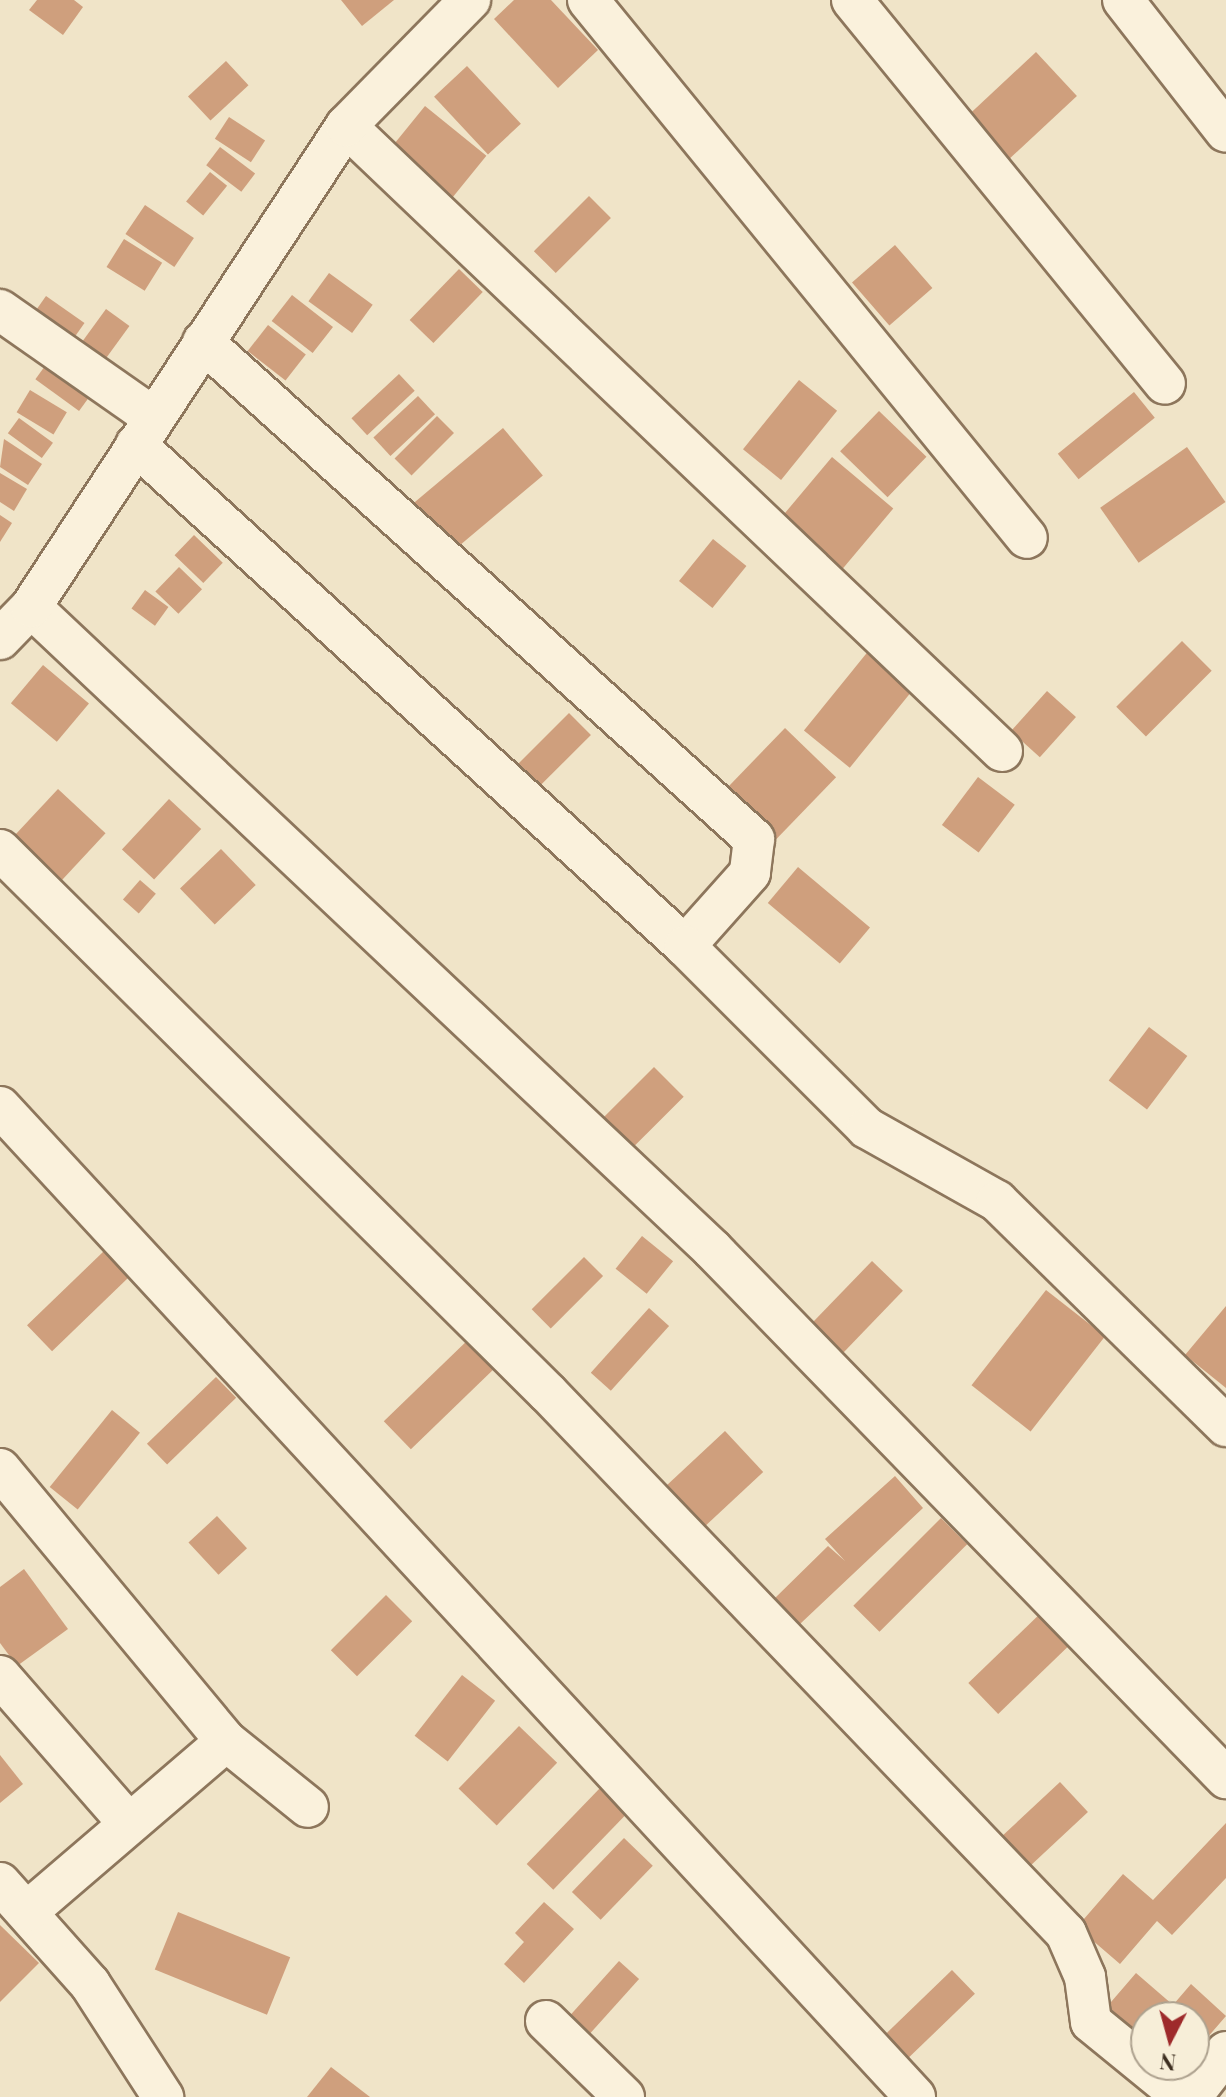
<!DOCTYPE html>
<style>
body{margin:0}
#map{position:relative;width:1226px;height:2097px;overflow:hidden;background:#f0e4c8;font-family:"Playfair Display",serif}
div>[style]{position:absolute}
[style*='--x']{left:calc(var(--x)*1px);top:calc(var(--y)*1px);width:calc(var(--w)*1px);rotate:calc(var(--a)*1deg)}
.building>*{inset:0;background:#cf9f7d;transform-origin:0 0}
.roads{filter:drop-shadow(2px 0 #8d765c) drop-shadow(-2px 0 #8d765c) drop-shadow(0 2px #8d765c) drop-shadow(0 -2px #8d765c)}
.minor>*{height:40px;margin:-20px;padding:0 20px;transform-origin:20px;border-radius:20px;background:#faf1dc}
span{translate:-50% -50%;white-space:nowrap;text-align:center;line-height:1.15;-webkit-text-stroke:6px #f7eed8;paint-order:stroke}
.north{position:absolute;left:1130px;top:2001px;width:80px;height:80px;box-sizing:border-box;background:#f7eed8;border:2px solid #ada18e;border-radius:50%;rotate:186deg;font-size:22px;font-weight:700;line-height:32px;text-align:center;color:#3d2e20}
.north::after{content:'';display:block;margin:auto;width:28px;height:36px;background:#9e2a2b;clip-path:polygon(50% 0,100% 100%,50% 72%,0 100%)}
</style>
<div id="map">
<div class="building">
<div style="clip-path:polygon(37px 0,74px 0,83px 7px,63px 35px,29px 10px)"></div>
<div style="clip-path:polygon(341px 0,394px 0,362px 26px)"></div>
<div style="clip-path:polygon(514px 0,551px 0,598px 50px,558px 88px,494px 19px)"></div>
<div style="left:1036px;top:52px;width:60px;height:101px;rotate:47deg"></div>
<div style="left:226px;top:61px;width:33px;height:52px;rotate:47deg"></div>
<div style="left:467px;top:66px;width:79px;height:45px;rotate:47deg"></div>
<div style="left:425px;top:106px;width:79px;height:59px;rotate:39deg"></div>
<div style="left:229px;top:117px;width:43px;height:26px;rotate:33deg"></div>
<div style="left:220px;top:147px;width:44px;height:23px;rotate:37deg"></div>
<div style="left:210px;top:172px;width:22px;height:38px;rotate:39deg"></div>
<div style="left:589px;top:196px;width:31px;height:78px;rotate:45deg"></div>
<div style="left:145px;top:205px;width:59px;height:35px;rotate:34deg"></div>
<div style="left:124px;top:239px;width:45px;height:33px;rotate:32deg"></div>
<div style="left:895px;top:245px;width:57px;height:57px;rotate:49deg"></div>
<div style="left:459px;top:269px;width:33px;height:71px;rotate:44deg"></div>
<div style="left:329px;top:273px;width:54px;height:35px;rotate:36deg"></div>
<div style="left:292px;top:295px;width:52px;height:33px;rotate:38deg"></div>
<div style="left:46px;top:296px;width:47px;height:27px;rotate:35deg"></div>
<div style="left:106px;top:309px;width:29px;height:52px;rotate:36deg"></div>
<div style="left:268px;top:325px;width:48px;height:33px;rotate:38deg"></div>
<div style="left:53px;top:355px;width:54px;height:30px;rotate:36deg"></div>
<div style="left:399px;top:374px;width:23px;height:65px;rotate:47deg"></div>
<div style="left:799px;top:380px;width:49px;height:89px;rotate:39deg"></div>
<div style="left:30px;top:390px;width:43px;height:26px;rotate:31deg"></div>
<div style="left:1134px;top:392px;width:33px;height:98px;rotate:51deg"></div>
<div style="left:418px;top:396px;width:25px;height:61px;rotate:47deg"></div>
<div style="left:879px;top:411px;width:66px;height:56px;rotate:44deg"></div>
<div style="left:437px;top:416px;width:24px;height:60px;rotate:45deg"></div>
<div style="left:19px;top:418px;width:42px;height:19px;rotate:36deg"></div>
<div style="left:503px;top:428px;width:62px;height:120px;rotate:50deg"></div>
<div style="clip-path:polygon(4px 439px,42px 464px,28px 485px,0 467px)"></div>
<div style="left:1187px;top:447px;width:67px;height:106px;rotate:55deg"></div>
<div style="left:832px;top:457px;width:80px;height:85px;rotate:40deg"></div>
<div style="clip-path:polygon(0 473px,27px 489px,14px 511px,0 502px)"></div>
<div style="clip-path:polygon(0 515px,12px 523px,0 542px)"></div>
<div style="left:194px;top:535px;width:40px;height:28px;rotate:44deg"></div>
<div style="left:713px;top:539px;width:43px;height:54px;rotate:39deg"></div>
<div style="left:179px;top:567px;width:32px;height:34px;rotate:44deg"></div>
<div style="left:145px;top:590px;width:29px;height:23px;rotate:36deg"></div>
<div style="left:1182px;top:641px;width:42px;height:93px;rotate:45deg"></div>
<div style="left:870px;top:649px;width:59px;height:105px;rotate:39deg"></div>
<div style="left:43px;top:665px;width:60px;height:50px;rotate:40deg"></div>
<div style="left:1047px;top:691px;width:39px;height:54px;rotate:42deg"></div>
<div style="left:569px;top:713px;width:31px;height:77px;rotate:45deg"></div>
<div style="left:785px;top:728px;width:71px;height:98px;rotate:44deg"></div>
<div style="left:978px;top:777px;width:46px;height:60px;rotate:37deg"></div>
<div style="left:58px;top:789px;width:65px;height:74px;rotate:43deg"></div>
<div style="left:169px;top:799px;width:44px;height:69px;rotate:43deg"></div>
<div style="left:221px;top:849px;width:50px;height:57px;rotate:46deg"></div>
<div style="left:798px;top:867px;width:94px;height:47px;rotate:40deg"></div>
<div style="left:140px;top:880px;width:21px;height:26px;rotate:41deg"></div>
<div style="left:1149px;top:1027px;width:48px;height:67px;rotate:37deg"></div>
<div style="left:654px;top:1067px;width:42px;height:86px;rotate:45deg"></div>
<div style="left:642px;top:1236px;width:40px;height:42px;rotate:39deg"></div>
<div style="left:104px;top:1251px;width:36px;height:107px;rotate:46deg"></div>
<div style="left:584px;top:1257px;width:27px;height:74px;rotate:45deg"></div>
<div style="left:872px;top:1261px;width:43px;height:88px;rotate:44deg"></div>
<div style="left:1046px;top:1290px;width:75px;height:121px;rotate:38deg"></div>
<div style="clip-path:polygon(1226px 1306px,1226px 1388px,1185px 1355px)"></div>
<div style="left:649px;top:1308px;width:27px;height:87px;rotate:42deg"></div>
<div style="left:473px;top:1335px;width:39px;height:124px;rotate:46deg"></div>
<div style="left:216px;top:1377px;width:29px;height:96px;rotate:46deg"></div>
<div style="left:112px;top:1410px;width:36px;height:99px;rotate:39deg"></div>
<div style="left:725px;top:1431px;width:56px;height:81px;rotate:47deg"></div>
<div style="clip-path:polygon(895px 1476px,923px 1508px,800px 1624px,774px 1599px,828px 1546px,845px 1561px,825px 1539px)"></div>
<div style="left:217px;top:1516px;width:44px;height:39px;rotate:47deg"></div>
<div style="left:941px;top:1518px;width:37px;height:124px;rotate:45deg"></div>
<div style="clip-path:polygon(24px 1569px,68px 1629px,17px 1666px,0 1643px,0 1587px)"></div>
<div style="left:386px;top:1595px;width:37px;height:78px;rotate:45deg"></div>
<div style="left:1046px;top:1608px;width:43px;height:108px;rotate:46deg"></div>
<div style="left:462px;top:1675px;width:42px;height:77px;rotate:38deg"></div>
<div style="left:519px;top:1726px;width:53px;height:87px;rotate:44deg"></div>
<div style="clip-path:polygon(0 1755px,23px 1784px,0 1803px)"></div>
<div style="left:1060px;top:1782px;width:41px;height:89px;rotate:47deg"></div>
<div style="left:601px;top:1787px;width:37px;height:107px;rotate:44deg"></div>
<div style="clip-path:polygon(1226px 1823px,1226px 1878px,1172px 1935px,1157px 1921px,1120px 1964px,1077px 1927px,1123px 1874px,1153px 1900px)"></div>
<div style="left:624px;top:1838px;width:40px;height:75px;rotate:44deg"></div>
<div style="clip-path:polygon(544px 1902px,574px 1929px,524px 1983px,504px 1964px,524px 1942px,515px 1933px)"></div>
<div style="left:178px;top:1912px;width:121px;height:62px;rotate:22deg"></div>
<div style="clip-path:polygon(0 1925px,39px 1963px,0 2002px)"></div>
<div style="left:619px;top:1961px;width:27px;height:82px;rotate:42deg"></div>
<div style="left:952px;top:1970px;width:33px;height:97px;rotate:46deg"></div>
<div style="clip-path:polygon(1136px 1973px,1173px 2005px,1191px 1984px,1226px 2016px,1194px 2053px,1194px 2017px,1146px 2017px,1146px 2044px,1105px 2009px)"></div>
<div style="clip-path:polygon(331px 2067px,370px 2097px,307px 2097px)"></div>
</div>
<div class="roads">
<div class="minor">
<div style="--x:588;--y:0;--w:694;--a:50.79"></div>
<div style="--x:852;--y:0;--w:495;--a:50.8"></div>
<div style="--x:1123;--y:0;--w:167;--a:52"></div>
<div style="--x:346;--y:126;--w:906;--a:43.61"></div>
<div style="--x:0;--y:310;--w:187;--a:35"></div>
<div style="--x:203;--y:342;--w:742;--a:42.05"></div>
<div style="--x:754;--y:839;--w:34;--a:97"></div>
<div style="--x:750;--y:873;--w:98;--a:131.7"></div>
<div style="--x:136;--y:445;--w:743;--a:42.38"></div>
<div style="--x:685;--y:946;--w:257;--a:45"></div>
<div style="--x:867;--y:1128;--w:149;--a:29.3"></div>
<div style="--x:997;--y:1201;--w:321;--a:44.5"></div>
<div style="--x:31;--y:607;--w:936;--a:43.31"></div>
<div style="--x:712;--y:1249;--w:738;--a:45.82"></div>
<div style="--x:0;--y:639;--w:45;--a:-45.9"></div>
<div style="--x:31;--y:607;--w:575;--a:-56.78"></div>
<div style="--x:346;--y:126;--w:177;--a:-45.5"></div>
<div style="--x:0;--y:850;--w:771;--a:44.74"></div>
<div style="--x:548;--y:1393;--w:748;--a:46.19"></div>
<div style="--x:1066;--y:1933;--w:48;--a:66.6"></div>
<div style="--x:1085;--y:1977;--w:45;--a:82.4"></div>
<div style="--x:1091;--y:2022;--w:119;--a:39.2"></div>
<div style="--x:0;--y:1107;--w:1348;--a:47.25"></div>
<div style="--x:0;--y:1469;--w:354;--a:50.3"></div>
<div style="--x:226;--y:1741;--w:105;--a:38.8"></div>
<div style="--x:0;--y:1676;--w:196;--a:48.9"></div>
<div style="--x:0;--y:1883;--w:135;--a:48.3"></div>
<div style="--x:90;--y:1984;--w:135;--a:57.1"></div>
<div style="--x:28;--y:1911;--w:261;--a:-40.6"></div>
<div style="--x:546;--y:2021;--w:109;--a:44.3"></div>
<div style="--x:1191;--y:2097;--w:57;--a:-52.1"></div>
</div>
</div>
<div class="north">N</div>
</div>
